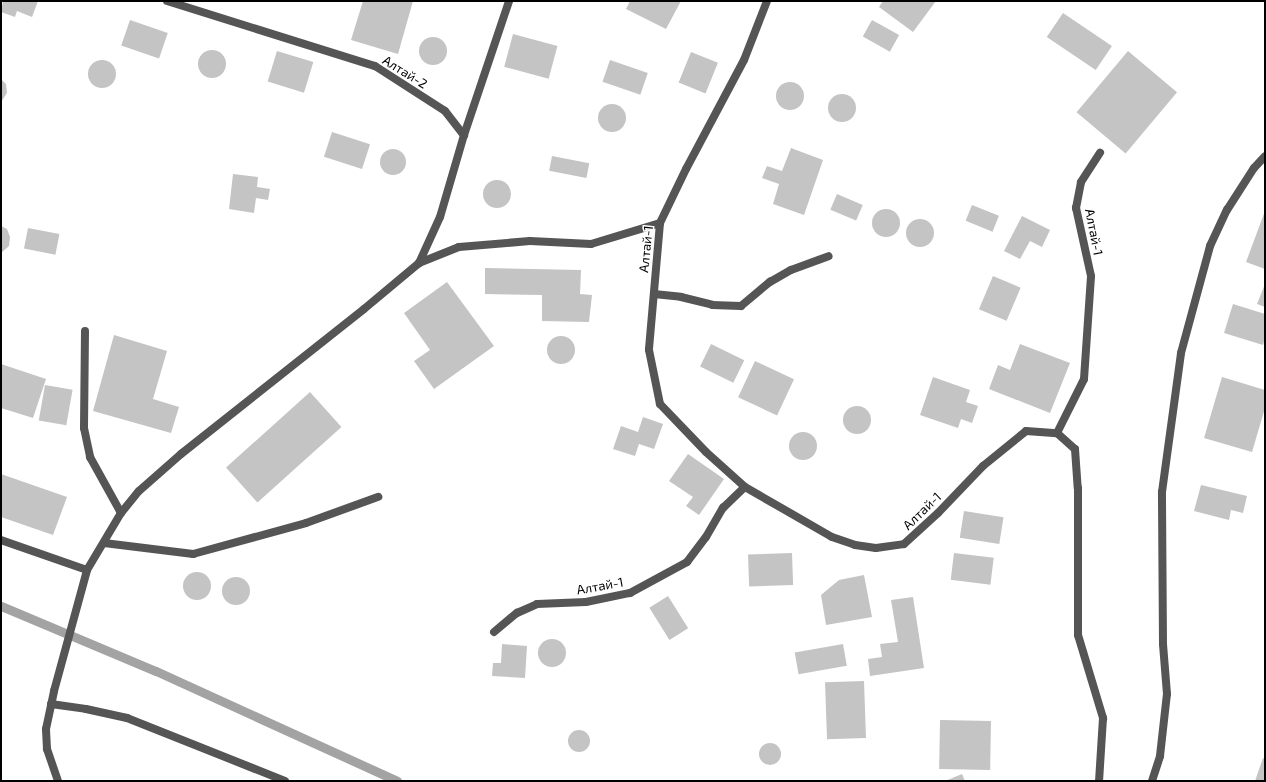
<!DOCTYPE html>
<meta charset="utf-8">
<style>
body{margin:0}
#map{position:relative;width:1266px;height:782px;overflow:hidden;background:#fff;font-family:"Exo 2",sans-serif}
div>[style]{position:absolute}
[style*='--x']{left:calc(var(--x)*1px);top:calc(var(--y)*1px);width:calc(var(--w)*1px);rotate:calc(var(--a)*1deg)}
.stream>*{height:9px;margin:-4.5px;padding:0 4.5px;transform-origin:4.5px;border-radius:4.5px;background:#a3a3a3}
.building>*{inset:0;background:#c4c4c4;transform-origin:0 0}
.round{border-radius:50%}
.service>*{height:8px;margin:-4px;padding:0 4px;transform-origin:4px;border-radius:4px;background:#555}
.minor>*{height:8px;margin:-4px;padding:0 4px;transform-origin:4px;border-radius:4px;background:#555}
span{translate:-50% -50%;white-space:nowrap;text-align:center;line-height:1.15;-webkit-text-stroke:3px #fff;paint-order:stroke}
.street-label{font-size:13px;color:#000}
.frame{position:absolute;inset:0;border:2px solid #000;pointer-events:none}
</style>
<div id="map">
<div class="stream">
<div style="--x:1;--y:606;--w:168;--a:22.8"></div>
<div style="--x:156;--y:671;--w:265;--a:24.5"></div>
</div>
<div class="building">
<div style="clip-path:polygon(3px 1px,38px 1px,32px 17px,17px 11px,15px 17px,1px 12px)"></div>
<div style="clip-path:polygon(363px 1px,413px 1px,398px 54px,351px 40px)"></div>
<div style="clip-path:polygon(630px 1px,681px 1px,666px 29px,626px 9px)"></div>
<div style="clip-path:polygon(883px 1px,936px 1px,913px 32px,879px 7px)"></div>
<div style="left:1063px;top:13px;width:59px;height:29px;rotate:34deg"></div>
<div style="left:130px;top:20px;width:40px;height:27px;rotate:19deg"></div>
<div style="left:872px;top:20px;width:31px;height:19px;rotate:29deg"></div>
<div style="left:513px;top:34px;width:46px;height:34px;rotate:15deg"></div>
<div class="round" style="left:419px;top:37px;width:28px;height:28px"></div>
<div class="round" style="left:198px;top:50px;width:28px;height:28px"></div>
<div style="left:277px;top:51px;width:38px;height:32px;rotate:17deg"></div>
<div style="left:1128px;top:51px;width:64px;height:80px;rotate:40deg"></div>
<div style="left:691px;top:52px;width:29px;height:33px;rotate:22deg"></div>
<div style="left:610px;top:60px;width:40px;height:23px;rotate:19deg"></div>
<div class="round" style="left:88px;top:60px;width:28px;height:28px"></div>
<div style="clip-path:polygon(1px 79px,6px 84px,7px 93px,1px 102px)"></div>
<div class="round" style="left:776px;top:82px;width:28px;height:28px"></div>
<div class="round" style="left:828px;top:94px;width:28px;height:28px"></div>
<div class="round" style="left:598px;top:104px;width:28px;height:28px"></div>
<div style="left:332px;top:132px;width:40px;height:26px;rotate:18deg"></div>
<div style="clip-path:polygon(791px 148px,823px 160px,804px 215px,773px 204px,779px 184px,762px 178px,767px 166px,782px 171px)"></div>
<div class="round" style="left:380px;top:149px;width:26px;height:26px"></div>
<div style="left:552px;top:156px;width:38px;height:15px;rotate:11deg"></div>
<div style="clip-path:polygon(233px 174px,258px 177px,257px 187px,270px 189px,268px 200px,256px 198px,254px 213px,229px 209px)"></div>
<div class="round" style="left:483px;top:180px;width:28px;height:28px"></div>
<div style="left:837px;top:194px;width:28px;height:17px;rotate:23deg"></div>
<div style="left:972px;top:205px;width:29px;height:17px;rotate:22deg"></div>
<div class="round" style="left:872px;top:209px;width:28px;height:28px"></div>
<div style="clip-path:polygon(1265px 211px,1265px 269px,1246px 262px)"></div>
<div style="clip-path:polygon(1022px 216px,1050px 230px,1042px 247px,1030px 241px,1020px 259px,1004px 251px)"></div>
<div class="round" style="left:906px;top:219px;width:28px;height:28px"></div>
<div style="clip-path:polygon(1px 226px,7px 229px,10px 237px,9px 246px,1px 253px)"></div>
<div style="left:28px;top:228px;width:32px;height:21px;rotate:11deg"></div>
<div style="clip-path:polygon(485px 268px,581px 270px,580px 294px,592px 295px,589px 322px,542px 321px,542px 295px,485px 294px)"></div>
<div style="left:993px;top:276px;width:30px;height:36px;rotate:23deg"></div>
<div style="clip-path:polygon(447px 282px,494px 346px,434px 389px,414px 361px,430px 350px,404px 313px)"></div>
<div style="clip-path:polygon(1265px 284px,1265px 307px,1257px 304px)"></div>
<div style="clip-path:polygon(1233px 304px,1265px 314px,1265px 338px,1263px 345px,1224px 333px)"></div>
<div style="clip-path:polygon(114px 335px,167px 351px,153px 399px,179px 407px,171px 433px,93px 411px)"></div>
<div class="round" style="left:547px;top:336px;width:28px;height:28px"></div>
<div style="left:711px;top:344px;width:37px;height:25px;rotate:26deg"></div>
<div style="clip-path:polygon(1020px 344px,1070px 363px,1050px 413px,989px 389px,998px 365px,1010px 370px)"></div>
<div style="left:755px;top:361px;width:43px;height:40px;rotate:25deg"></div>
<div style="clip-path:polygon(1px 364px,46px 379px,33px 418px,1px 408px)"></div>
<div style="clip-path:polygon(933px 377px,970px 390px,966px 402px,978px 406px,972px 423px,961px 419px,958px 428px,920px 415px)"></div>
<div style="clip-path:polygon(1222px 377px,1265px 390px,1265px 408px,1252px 452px,1204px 438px)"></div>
<div style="left:45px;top:385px;width:28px;height:36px;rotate:10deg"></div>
<div style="left:310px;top:392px;width:47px;height:113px;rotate:48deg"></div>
<div class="round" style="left:843px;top:406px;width:28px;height:28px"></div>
<div style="clip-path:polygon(643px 417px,663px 424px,654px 449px,639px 444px,635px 456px,613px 449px,621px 426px,638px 432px)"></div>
<div class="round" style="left:789px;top:432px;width:28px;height:28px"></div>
<div style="clip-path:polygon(688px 454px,724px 479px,699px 515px,686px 506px,693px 497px,669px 481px)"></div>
<div style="clip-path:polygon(1px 474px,67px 497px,53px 535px,1px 517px)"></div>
<div style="clip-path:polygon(1201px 485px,1247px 496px,1243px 513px,1231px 510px,1229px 520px,1194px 511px)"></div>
<div style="left:964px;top:511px;width:40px;height:27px;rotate:9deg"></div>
<div style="left:792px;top:553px;width:32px;height:44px;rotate:88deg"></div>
<div style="left:954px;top:553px;width:40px;height:27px;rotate:7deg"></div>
<div class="round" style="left:183px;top:572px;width:28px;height:28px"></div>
<div style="clip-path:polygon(864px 575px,872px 617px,826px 625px,821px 595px,839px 580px)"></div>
<div class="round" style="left:222px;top:577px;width:28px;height:28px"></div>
<div style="left:668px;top:596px;width:38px;height:22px;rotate:58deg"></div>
<div style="clip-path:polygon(913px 597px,924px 668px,870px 676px,868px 659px,882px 657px,880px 644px,898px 642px,891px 600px)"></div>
<div class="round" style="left:538px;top:639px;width:28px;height:28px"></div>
<div style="clip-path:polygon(502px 644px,527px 646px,525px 678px,492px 676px,493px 663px,501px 663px)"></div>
<div style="left:843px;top:644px;width:22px;height:49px;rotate:80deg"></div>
<div style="left:864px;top:681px;width:57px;height:39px;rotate:88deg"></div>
<div style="left:940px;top:720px;width:51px;height:49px;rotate:1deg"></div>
<div class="round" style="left:568px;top:730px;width:22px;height:22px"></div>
<div class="round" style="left:759px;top:743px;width:22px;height:22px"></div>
<div style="clip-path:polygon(1263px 758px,1265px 759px,1265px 781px,1255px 781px)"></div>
<div style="clip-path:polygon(962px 774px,965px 781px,945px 781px)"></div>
</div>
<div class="service">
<div style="--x:104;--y:543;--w:90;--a:7"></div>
<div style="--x:193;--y:554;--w:117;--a:-15.3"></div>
<div style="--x:306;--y:523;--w:77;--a:-19.9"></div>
</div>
<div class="minor">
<div style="--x:167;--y:1;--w:218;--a:17.4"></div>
<div style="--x:375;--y:66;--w:83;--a:32.7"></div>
<div style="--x:445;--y:111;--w:31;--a:52"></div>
<div style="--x:464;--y:135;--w:85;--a:106.3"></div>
<div style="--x:440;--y:217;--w:51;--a:114.5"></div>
<div style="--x:767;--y:1;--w:63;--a:111.3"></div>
<div style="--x:744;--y:60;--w:123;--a:118"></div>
<div style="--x:686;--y:169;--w:60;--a:115.7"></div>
<div style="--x:660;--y:223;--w:127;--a:95"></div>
<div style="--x:649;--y:350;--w:55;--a:78.5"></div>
<div style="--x:660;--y:404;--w:66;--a:46.2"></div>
<div style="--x:706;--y:452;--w:52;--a:41.9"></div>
<div style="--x:745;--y:487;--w:100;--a:29.9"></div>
<div style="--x:832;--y:537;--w:24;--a:19"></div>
<div style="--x:855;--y:545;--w:21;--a:8"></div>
<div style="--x:876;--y:548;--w:28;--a:-8"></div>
<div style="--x:904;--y:544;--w:46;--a:-42.4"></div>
<div style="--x:938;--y:513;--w:65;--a:-46.2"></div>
<div style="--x:983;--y:466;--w:55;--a:-39.1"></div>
<div style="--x:1026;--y:431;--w:31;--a:4"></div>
<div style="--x:1057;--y:433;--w:24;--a:42"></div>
<div style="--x:1075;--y:449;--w:39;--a:86"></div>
<div style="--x:1078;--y:488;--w:147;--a:90"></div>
<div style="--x:1078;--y:635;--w:87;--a:73.2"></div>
<div style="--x:1103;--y:718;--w:63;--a:93.6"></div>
<div style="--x:464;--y:135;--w:141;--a:-71.4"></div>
<div style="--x:654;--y:294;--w:27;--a:6"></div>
<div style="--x:681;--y:297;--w:32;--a:14"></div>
<div style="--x:712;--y:305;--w:29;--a:2"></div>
<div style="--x:741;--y:306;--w:38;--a:-40"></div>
<div style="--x:770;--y:282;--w:24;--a:-30"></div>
<div style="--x:791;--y:270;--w:40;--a:-20.2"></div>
<div style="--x:85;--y:331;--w:97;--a:90.6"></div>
<div style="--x:84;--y:428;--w:30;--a:78"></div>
<div style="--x:90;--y:457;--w:64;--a:61"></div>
<div style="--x:1057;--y:433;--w:60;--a:-63.4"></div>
<div style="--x:1084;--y:379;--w:103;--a:-86.1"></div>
<div style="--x:1091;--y:276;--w:70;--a:-102.4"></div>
<div style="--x:1076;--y:208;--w:26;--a:-79"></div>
<div style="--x:1081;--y:182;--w:35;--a:-57"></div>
<div style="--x:1;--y:540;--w:91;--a:19.2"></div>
<div style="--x:494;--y:632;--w:30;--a:-40"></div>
<div style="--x:517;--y:613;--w:22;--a:-24"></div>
<div style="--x:537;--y:604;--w:49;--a:-2.3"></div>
<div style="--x:586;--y:602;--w:45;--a:-11.6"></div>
<div style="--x:630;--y:593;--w:65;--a:-28.5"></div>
<div style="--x:687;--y:562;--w:31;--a:-53"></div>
<div style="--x:706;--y:537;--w:34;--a:-60"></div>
<div style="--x:723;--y:508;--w:30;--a:-44"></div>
<div style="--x:51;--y:704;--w:35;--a:8"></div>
<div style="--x:86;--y:709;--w:42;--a:12.4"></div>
<div style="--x:127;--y:718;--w:170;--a:21.7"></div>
<div style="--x:58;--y:781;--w:34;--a:-109"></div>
<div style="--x:47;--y:749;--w:20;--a:-93"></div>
<div style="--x:46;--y:729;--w:39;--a:-78"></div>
<div style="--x:54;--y:691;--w:125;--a:-74.7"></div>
<div style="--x:87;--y:570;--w:66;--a:-59.2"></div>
<div style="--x:121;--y:513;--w:28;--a:-51"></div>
<div style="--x:139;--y:491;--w:56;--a:-41.4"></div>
<div style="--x:181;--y:454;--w:233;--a:-38.4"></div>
<div style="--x:364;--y:309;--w:72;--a:-39.9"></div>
<div style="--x:419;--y:263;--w:43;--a:-21.8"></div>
<div style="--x:459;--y:247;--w:71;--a:-4.8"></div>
<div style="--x:530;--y:241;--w:61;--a:2.8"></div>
<div style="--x:591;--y:244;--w:72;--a:-16.9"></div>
<div style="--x:1152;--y:781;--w:26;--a:-72"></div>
<div style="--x:1160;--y:756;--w:62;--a:-83.6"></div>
<div style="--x:1167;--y:694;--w:50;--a:-94.6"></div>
<div style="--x:1163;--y:644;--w:152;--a:-90.4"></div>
<div style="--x:1162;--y:492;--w:140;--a:-82.2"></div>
<div style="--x:1181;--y:353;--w:111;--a:-74.8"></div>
<div style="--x:1210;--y:246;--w:40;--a:-65"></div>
<div style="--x:1227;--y:210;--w:50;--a:-57.3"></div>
<div style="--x:1254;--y:168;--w:16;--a:-47"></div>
</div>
<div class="street-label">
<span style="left:405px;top:72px;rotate:32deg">Алтай-2</span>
<span style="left:1094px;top:232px;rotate:79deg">Алтай-1</span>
<span style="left:646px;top:249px;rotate:-84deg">Алтай-1</span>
<span style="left:922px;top:511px;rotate:-44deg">Алтай-1</span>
<span style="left:600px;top:586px;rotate:-10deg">Алтай-1</span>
</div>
<div class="frame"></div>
</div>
